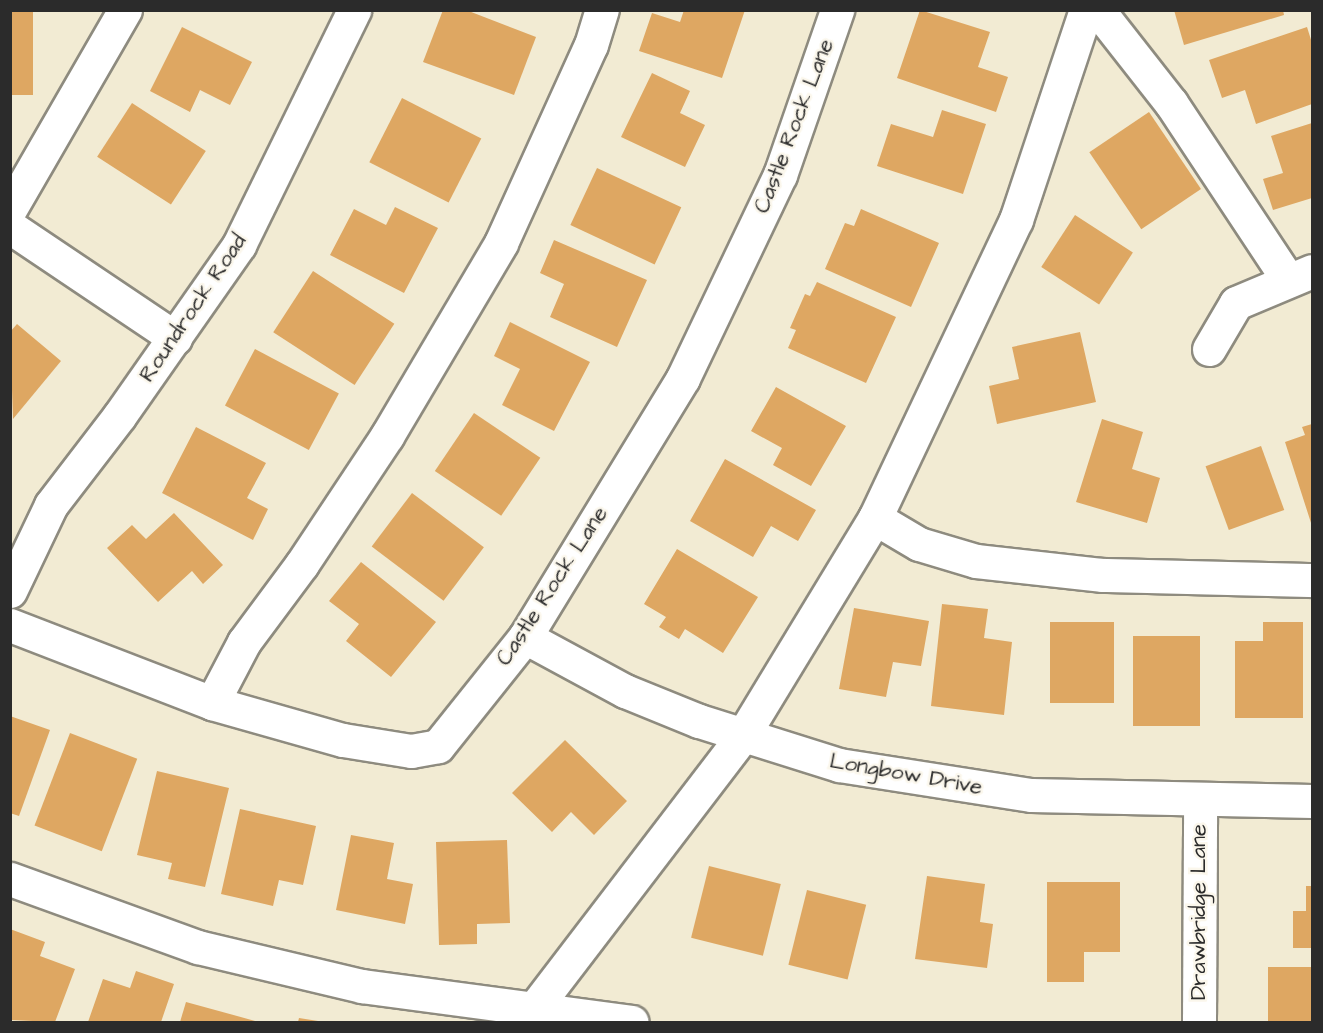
<!DOCTYPE html>
<style>
body{margin:0}
#map{position:relative;width:1323px;height:1033px;overflow:hidden;background:#f2ebd3;font-family:"Architects Daughter",sans-serif}
div>[style]{position:absolute}
[style*='--x']{left:calc(var(--x)*1px);top:calc(var(--y)*1px);width:calc(var(--w)*1px);rotate:calc(var(--a)*1deg)}
.building>*{inset:0;background:#dea762;transform-origin:0 0}
.roads{filter:drop-shadow(2px 0 #8e8b7f) drop-shadow(-2px 0 #8e8b7f) drop-shadow(0 2px #8e8b7f) drop-shadow(0 -2px #8e8b7f)}
.minor>*{height:33px;margin:-16.5px;padding:0 16.5px;transform-origin:16.5px;border-radius:16.5px;background:#fff}
span{translate:-50% -50%;white-space:nowrap;text-align:center;line-height:1.15;-webkit-text-stroke:5px #fbf7ec;paint-order:stroke}
.street-label{font-size:22px;color:#2b2b2b}
.frame{position:absolute;inset:0;border:12px solid #2b2b2b;pointer-events:none}
</style>
<div id="map">
<div class="building">
<div style="left:10px;top:10px;width:23px;height:85px"></div>
<div style="clip-path:polygon(443px 10px,466px 10px,536px 37px,514px 95px,423px 62px)"></div>
<div style="clip-path:polygon(684px 10px,745px 10px,722px 78px,639px 51px,652px 13px,680px 22px)"></div>
<div style="clip-path:polygon(920px 10px,990px 32px,978px 67px,1008px 77px,996px 112px,897px 78px)"></div>
<div style="clip-path:polygon(1174px 10px,1283px 10px,1284px 15px,1184px 45px)"></div>
<div style="clip-path:polygon(182px 27px,252px 62px,230px 105px,200px 90px,190px 112px,150px 91px)"></div>
<div style="clip-path:polygon(1307px 27px,1312px 43px,1312px 104px,1256px 124px,1245px 90px,1222px 98px,1209px 60px)"></div>
<div style="clip-path:polygon(652px 73px,690px 91px,680px 113px,705px 125px,685px 167px,621px 137px)"></div>
<div style="left:402px;top:98px;width:89px;height:72px;rotate:27deg"></div>
<div style="left:132px;top:103px;width:88px;height:64px;rotate:33deg"></div>
<div style="clip-path:polygon(942px 110px,986px 124px,963px 194px,877px 166px,891px 124px,933px 137px)"></div>
<div style="left:1149px;top:112px;width:93px;height:72px;rotate:56deg"></div>
<div style="clip-path:polygon(1312px 123px,1312px 198px,1273px 210px,1263px 179px,1283px 173px,1271px 136px)"></div>
<div style="left:597px;top:168px;width:93px;height:63px;rotate:25deg"></div>
<div style="clip-path:polygon(395px 207px,438px 228px,404px 293px,330px 255px,354px 209px,386px 225px)"></div>
<div style="clip-path:polygon(861px 209px,939px 243px,911px 307px,825px 269px,845px 223px,854px 226px)"></div>
<div style="left:1075px;top:215px;width:69px;height:62px;rotate:33deg"></div>
<div style="clip-path:polygon(554px 240px,647px 280px,617px 347px,550px 317px,564px 284px,540px 273px)"></div>
<div style="left:313px;top:271px;width:97px;height:73px;rotate:33deg"></div>
<div style="clip-path:polygon(817px 282px,896px 317px,866px 383px,788px 348px,796px 330px,790px 328px,805px 294px,810px 296px)"></div>
<div style="clip-path:polygon(510px 322px,590px 362px,554px 431px,502px 405px,520px 369px,494px 356px)"></div>
<div style="clip-path:polygon(17px 324px,61px 361px,13px 419px,10px 332px)"></div>
<div style="clip-path:polygon(1080px 332px,1096px 402px,997px 424px,989px 386px,1019px 379px,1012px 347px)"></div>
<div style="left:255px;top:349px;width:95px;height:64px;rotate:28deg"></div>
<div style="clip-path:polygon(776px 387px,846px 426px,811px 486px,773px 465px,782px 448px,751px 431px)"></div>
<div style="left:474px;top:413px;width:80px;height:70px;rotate:34deg"></div>
<div style="clip-path:polygon(1102px 419px,1143px 432px,1132px 469px,1160px 478px,1147px 523px,1076px 502px)"></div>
<div style="clip-path:polygon(1312px 424px,1312px 526px,1285px 442px,1305px 435px,1302px 427px)"></div>
<div style="clip-path:polygon(196px 427px,266px 463px,247px 498px,268px 509px,253px 540px,162px 493px)"></div>
<div style="left:1261px;top:446px;width:68px;height:59px;rotate:70deg"></div>
<div style="clip-path:polygon(725px 459px,816px 510px,798px 541px,771px 526px,753px 557px,690px 521px)"></div>
<div style="left:412px;top:493px;width:90px;height:67px;rotate:37deg"></div>
<div style="clip-path:polygon(174px 513px,223px 565px,203px 584px,192px 571px,158px 602px,107px 548px,132px 525px,146px 539px)"></div>
<div style="clip-path:polygon(677px 549px,758px 597px,723px 653px,685px 629px,679px 639px,659px 627px,666px 617px,644px 604px)"></div>
<div style="clip-path:polygon(361px 562px,436px 622px,391px 677px,346px 641px,359px 624px,329px 601px)"></div>
<div style="clip-path:polygon(942px 604px,988px 609px,984px 638px,1012px 642px,1004px 715px,931px 706px)"></div>
<div style="clip-path:polygon(854px 608px,929px 621px,921px 666px,893px 662px,886px 697px,839px 689px)"></div>
<div style="left:1050px;top:622px;width:64px;height:81px"></div>
<div style="clip-path:polygon(1263px 622px,1303px 622px,1303px 718px,1235px 718px,1235px 641px,1263px 641px)"></div>
<div style="left:1133px;top:636px;width:67px;height:90px"></div>
<div style="clip-path:polygon(10px 716px,50px 730px,19px 816px,10px 813px)"></div>
<div style="left:70px;top:733px;width:72px;height:99px;rotate:21deg"></div>
<div style="clip-path:polygon(565px 740px,627px 801px,594px 835px,571px 812px,552px 832px,512px 793px)"></div>
<div style="clip-path:polygon(157px 771px,229px 788px,205px 887px,168px 879px,172px 863px,137px 855px)"></div>
<div style="clip-path:polygon(240px 809px,316px 826px,303px 885px,279px 880px,273px 906px,221px 894px)"></div>
<div style="clip-path:polygon(351px 835px,394px 843px,387px 879px,413px 884px,405px 924px,336px 910px)"></div>
<div style="clip-path:polygon(507px 840px,510px 923px,477px 924px,477px 944px,439px 945px,436px 842px)"></div>
<div style="left:709px;top:866px;width:74px;height:74px;rotate:14deg"></div>
<div style="clip-path:polygon(927px 876px,985px 884px,980px 922px,993px 924px,987px 968px,915px 959px)"></div>
<div style="clip-path:polygon(1047px 882px,1120px 882px,1120px 952px,1084px 952px,1084px 982px,1047px 982px)"></div>
<div style="clip-path:polygon(1306px 886px,1312px 886px,1312px 948px,1293px 948px,1293px 911px,1306px 911px)"></div>
<div style="left:807px;top:890px;width:61px;height:77px;rotate:14deg"></div>
<div style="clip-path:polygon(10px 929px,45px 942px,40px 956px,75px 969px,55px 1022px,10px 1020px)"></div>
<div style="left:1268px;top:967px;width:44px;height:55px"></div>
<div style="clip-path:polygon(136px 971px,174px 984px,161px 1022px,88px 1022px,103px 979px,130px 988px)"></div>
<div style="clip-path:polygon(186px 1002px,259px 1022px,180px 1022px)"></div>
<div style="clip-path:polygon(299px 1018px,318px 1021px,318px 1022px,298px 1022px)"></div>
</div>
<div class="roads">
<div class="minor">
<div style="--x:1098;--y:10;--w:118;--a:51.9"></div>
<div style="--x:1171;--y:103;--w:210;--a:56.5"></div>
<div style="--x:10;--y:209;--w:230;--a:-60"></div>
<div style="--x:10;--y:227;--w:199;--a:33.9"></div>
<div style="--x:1209;--y:349;--w:53;--a:-59.6"></div>
<div style="--x:1236;--y:303;--w:82;--a:-22.8"></div>
<div style="--x:875;--y:518;--w:51;--a:30.6"></div>
<div style="--x:919;--y:544;--w:59;--a:16.6"></div>
<div style="--x:976;--y:561;--w:128;--a:6.3"></div>
<div style="--x:1103;--y:575;--w:209;--a:1.4"></div>
<div style="--x:10;--y:591;--w:95;--a:-64.5"></div>
<div style="--x:51;--y:505;--w:113;--a:-52.5"></div>
<div style="--x:120;--y:415;--w:208;--a:-55"></div>
<div style="--x:239;--y:245;--w:262;--a:-63.9"></div>
<div style="--x:10;--y:625;--w:217;--a:21.1"></div>
<div style="--x:212;--y:703;--w:136;--a:15.8"></div>
<div style="--x:343;--y:740;--w:69;--a:9.2"></div>
<div style="--x:411;--y:751;--w:27;--a:-10"></div>
<div style="--x:438;--y:746;--w:139;--a:-51.4"></div>
<div style="--x:525;--y:637;--w:303;--a:-58.6"></div>
<div style="--x:683;--y:378;--w:225;--a:-64.5"></div>
<div style="--x:780;--y:175;--w:175;--a:-70.9"></div>
<div style="--x:525;--y:637;--w:114;--a:28.4"></div>
<div style="--x:625;--y:691;--w:80;--a:22.1"></div>
<div style="--x:699;--y:721;--w:147;--a:17.4"></div>
<div style="--x:839;--y:765;--w:194;--a:8.9"></div>
<div style="--x:1031;--y:795;--w:281;--a:1.2"></div>
<div style="--x:212;--y:703;--w:69;--a:-62.3"></div>
<div style="--x:244;--y:642;--w:97;--a:-53.4"></div>
<div style="--x:302;--y:564;--w:154;--a:-56.4"></div>
<div style="--x:387;--y:436;--w:224;--a:-59.4"></div>
<div style="--x:501;--y:243;--w:217;--a:-65.6"></div>
<div style="--x:591;--y:45;--w:37;--a:-73"></div>
<div style="--x:10;--y:879;--w:200;--a:19.9"></div>
<div style="--x:198;--y:947;--w:169;--a:13.4"></div>
<div style="--x:362;--y:986;--w:272;--a:7.6"></div>
<div style="--x:533;--y:1010;--w:346;--a:-52.6"></div>
<div style="--x:743;--y:735;--w:254;--a:-58.7"></div>
<div style="--x:875;--y:518;--w:330;--a:-64.7"></div>
<div style="--x:1016;--y:220;--w:221;--a:-71.6"></div>
<div style="--x:1199;--y:1022;--w:221;--a:-89.7"></div>
</div>
</div>
<div class="street-label">
<span style="left:794px;top:126px;rotate:-69deg">Castle Rock Lane</span>
<span style="left:193px;top:308px;rotate:-56deg">Roundrock Road</span>
<span style="left:552px;top:586px;rotate:-57deg">Castle Rock Lane</span>
<span style="left:906px;top:774px;rotate:10deg">Longbow Drive</span>
<span style="left:1199px;top:912px;rotate:-90deg">Drawbridge Lane</span>
</div>
<div class="frame"></div>
</div>
